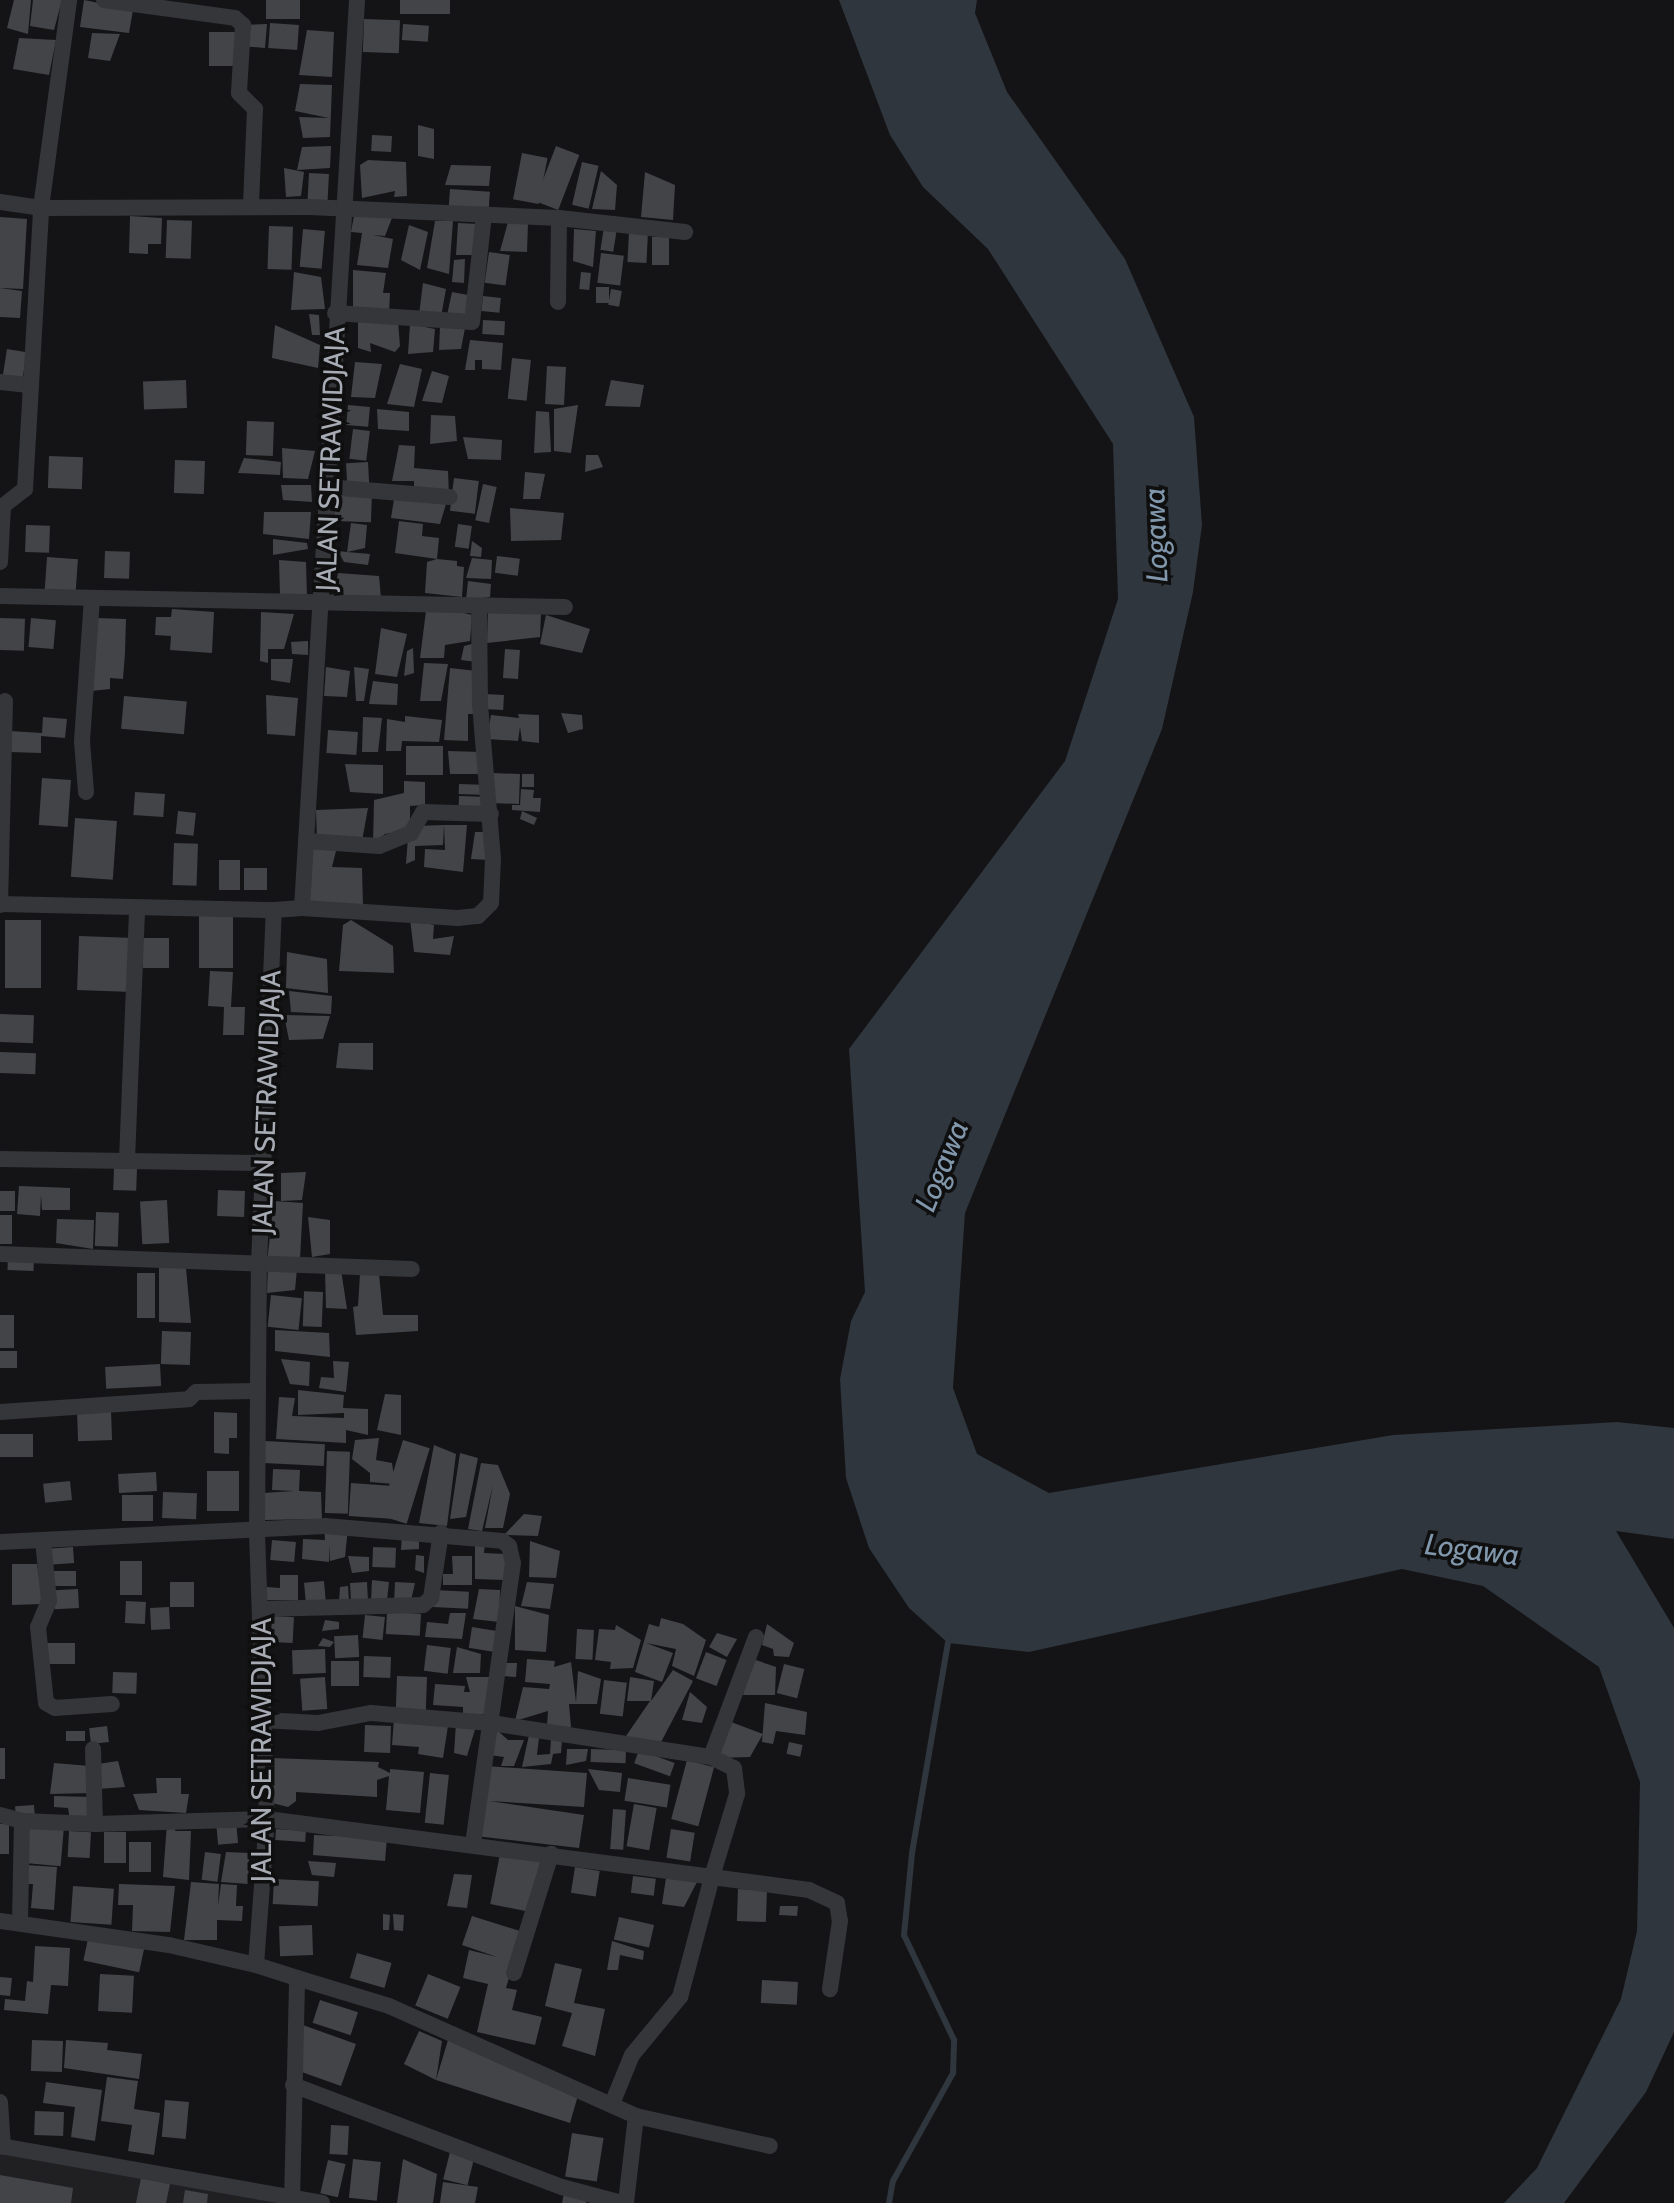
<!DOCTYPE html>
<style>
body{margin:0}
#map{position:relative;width:1674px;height:2203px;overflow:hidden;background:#141416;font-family:Cabin,sans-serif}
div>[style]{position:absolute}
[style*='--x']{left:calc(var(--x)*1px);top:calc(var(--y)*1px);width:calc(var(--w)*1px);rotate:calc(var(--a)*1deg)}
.built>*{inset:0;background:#202022}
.water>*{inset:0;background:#2f363d}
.stream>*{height:6px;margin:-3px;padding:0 3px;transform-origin:3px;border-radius:3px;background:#2f363d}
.building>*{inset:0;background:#434448;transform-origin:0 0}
.street>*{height:16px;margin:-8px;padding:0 8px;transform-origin:8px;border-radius:8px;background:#35363a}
span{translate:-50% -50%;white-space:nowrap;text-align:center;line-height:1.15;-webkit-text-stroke:7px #0f0f10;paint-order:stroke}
.street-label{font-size:28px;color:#a7abb4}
.water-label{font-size:30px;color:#8197ac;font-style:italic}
</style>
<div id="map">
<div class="built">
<div style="clip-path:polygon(0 2148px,277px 2203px,0 2203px)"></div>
</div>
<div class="water">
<div style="clip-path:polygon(839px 0,977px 0,975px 13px,1007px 92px,1125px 259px,1194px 417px,1202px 525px,1193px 592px,1162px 729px,965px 1213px,953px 1388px,977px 1454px,1049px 1493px,1393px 1435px,1617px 1422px,1674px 1428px,1674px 1539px,1616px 1531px,1674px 1628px,1674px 2032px,1646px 2092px,1564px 2203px,1504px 2203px,1537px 2168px,1621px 1999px,1637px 1931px,1640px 1782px,1599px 1667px,1483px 1586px,1402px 1569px,1029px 1652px,948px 1643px,909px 1608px,869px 1548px,846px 1478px,840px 1379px,851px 1321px,865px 1292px,849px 1049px,1065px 761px,1118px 599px,1113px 444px,988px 249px,923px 187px,890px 135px)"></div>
</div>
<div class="stream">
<div style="--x:889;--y:2203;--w:22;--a:-80"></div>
<div style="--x:893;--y:2181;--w:124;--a:-60.9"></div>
<div style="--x:953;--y:2073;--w:33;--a:-88"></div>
<div style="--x:954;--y:2040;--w:116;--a:-115.5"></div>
<div style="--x:904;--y:1935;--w:82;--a:-84.4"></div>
<div style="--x:912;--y:1853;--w:219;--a:-80.3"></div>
</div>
<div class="building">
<div style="clip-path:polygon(14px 0,31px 0,28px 34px,7px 28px)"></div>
<div style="clip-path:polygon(33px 0,62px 0,54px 30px,30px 26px)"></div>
<div style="clip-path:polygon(84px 0,133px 10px,129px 33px,80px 27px)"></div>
<div style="left:266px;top:0;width:34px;height:19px"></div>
<div style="left:400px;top:0;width:50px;height:14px"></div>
<div style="left:364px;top:19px;width:36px;height:33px;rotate:2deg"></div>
<div style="left:270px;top:23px;width:29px;height:25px;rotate:4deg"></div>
<div style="clip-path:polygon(267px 24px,265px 48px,241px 46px,242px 25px)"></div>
<div style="left:403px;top:24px;width:26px;height:16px;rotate:4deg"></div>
<div style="clip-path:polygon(307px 30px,334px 32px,332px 77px,299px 75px)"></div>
<div style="left:209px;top:32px;width:29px;height:34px"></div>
<div style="clip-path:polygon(92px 33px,120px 34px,110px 61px,88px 58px)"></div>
<div style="clip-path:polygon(19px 38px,56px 40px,49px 75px,13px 69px)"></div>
<div style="clip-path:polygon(300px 84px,332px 85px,330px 137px,303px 138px,299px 117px,329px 118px,295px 111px)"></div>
<div style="clip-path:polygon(418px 125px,434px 129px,434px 159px,418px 156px)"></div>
<div style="left:372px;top:135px;width:20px;height:16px;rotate:3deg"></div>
<div style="clip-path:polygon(331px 146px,330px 168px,297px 170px,302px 147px)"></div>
<div style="left:556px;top:146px;width:25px;height:59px;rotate:21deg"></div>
<div style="left:522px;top:153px;width:26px;height:47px;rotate:11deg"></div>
<div style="clip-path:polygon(368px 160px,406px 162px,407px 196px,394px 197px,395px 191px,362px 198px,360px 165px)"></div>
<div style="left:582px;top:162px;width:17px;height:44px;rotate:13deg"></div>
<div style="clip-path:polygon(451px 165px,491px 166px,489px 186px,445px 185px)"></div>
<div style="clip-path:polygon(284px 168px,304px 172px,301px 196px,286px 197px)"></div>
<div style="clip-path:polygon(601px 171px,617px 185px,615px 210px,592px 209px)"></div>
<div style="clip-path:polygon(645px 172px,675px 185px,673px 220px,641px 217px)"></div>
<div style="left:309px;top:173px;width:20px;height:29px;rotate:3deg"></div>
<div style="left:450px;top:189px;width:40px;height:18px;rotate:4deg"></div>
<div style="clip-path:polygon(355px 210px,392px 218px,385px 236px,373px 235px,393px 239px,388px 268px,357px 265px,362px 233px,351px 232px)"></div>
<div style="clip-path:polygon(130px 216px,162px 218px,161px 244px,148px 244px,148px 254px,129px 253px)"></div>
<div style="clip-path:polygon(0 217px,27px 219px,23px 289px,0 288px)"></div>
<div style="left:167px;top:220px;width:25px;height:38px;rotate:2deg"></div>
<div style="clip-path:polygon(435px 221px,453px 221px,449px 274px,427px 268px)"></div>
<div style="clip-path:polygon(508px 222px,528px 223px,527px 252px,500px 251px)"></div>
<div style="clip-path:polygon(458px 223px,479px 224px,475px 255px,456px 255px)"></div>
<div style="clip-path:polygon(409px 225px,428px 232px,420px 270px,401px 260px)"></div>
<div style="left:269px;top:226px;width:24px;height:43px;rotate:2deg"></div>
<div style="left:604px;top:227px;width:13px;height:23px;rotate:9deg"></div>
<div style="left:303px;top:229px;width:22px;height:38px;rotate:5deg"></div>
<div style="clip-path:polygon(574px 229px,596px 231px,593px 267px,573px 261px)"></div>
<div style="left:629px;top:232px;width:19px;height:30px;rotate:3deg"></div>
<div style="left:652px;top:237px;width:17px;height:28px"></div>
<div style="left:489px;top:252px;width:21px;height:31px;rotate:8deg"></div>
<div style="left:601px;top:253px;width:23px;height:30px;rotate:7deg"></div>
<div style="clip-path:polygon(465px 259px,464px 283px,452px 282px,454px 260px)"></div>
<div style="clip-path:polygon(353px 270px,386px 273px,383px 293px,390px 293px,389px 314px,353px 309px)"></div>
<div style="clip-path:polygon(294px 272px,321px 277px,325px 309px,291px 310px)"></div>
<div style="left:581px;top:272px;width:10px;height:17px;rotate:6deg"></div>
<div style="clip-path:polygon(423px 283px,446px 289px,441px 317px,419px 315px)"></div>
<div style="left:596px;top:287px;width:13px;height:16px"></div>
<div style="clip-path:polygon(0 288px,22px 291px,20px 318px,0 317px)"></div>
<div style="left:611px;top:289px;width:11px;height:16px;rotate:10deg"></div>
<div style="clip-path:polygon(452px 292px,468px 295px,465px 321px,446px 320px)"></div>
<div style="left:483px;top:296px;width:18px;height:15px;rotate:6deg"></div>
<div style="clip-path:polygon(309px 314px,319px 315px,320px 335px,312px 335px)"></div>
<div style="clip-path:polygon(358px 317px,398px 321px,400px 346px,395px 352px,370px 343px,371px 352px,358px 348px)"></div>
<div style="left:483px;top:320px;width:22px;height:14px;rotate:3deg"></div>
<div style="clip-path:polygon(410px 324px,435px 329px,433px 352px,408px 354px)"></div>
<div style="clip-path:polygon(275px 325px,320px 345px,318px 368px,272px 358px)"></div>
<div style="clip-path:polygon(440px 327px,465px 328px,461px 349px,439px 350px)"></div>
<div style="clip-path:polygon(470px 340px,503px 343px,501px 370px,482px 369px,482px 360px,475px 360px,475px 370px,465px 370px)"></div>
<div style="left:7px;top:349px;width:20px;height:28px;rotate:9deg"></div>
<div style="left:512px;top:358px;width:19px;height:41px;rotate:6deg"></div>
<div style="clip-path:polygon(355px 362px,382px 364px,375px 398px,351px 397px)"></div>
<div style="clip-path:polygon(400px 364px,422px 369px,414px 407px,387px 404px)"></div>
<div style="left:547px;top:366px;width:19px;height:38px;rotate:3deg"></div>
<div style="clip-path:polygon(432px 371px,449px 376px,442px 403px,422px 401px)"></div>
<div style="left:186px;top:380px;width:28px;height:43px;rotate:88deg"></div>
<div style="clip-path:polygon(611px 380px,644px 385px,640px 407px,605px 406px)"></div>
<div style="left:348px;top:405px;width:22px;height:20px;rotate:5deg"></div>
<div style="clip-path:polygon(578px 405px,571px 453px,554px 451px,554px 409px)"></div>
<div style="clip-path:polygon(377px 409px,409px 412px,409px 431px,378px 429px)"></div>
<div style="clip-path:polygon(536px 411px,549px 412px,551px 452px,534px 453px)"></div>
<div style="clip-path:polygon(431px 415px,455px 416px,457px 441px,430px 444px)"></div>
<div style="left:274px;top:422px;width:34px;height:27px;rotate:92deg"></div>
<div style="left:353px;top:429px;width:17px;height:30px;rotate:7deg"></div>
<div style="clip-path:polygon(463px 437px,502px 440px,501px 460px,468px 459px)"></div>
<div style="clip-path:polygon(399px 445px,415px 446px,414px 468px,448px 471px,449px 496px,414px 493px,414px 481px,392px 481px)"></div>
<div style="clip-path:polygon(282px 448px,315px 451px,308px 479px,283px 478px)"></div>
<div style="clip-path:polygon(586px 455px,598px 455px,603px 467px,585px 472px)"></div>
<div style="left:49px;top:456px;width:34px;height:32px;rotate:2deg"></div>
<div style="clip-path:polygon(244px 458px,281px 462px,280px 475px,238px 473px)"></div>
<div style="left:175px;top:460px;width:30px;height:33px;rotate:2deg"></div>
<div style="left:368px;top:462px;width:21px;height:22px;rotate:87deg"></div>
<div style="clip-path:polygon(525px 472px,545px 474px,540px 499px,523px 499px)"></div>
<div style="left:454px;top:478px;width:25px;height:33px;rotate:7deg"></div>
<div style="left:483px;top:484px;width:14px;height:37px;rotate:12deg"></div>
<div style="clip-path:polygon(281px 485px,311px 485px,312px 502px,283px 500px)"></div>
<div style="left:335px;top:491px;width:37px;height:30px;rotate:2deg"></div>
<div style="clip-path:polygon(395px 493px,446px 504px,440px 524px,391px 518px)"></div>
<div style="clip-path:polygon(510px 508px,564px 513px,561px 540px,511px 541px)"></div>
<div style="clip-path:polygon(264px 512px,311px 512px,309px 539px,263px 534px)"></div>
<div style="clip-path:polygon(399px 521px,423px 524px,422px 536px,439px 538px,437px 559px,395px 553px)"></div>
<div style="clip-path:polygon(351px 523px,367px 525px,365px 548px,347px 552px,370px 554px,368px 565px,344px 562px,338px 551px,347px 552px)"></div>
<div style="left:458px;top:524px;width:14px;height:23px;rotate:8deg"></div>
<div style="left:26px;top:525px;width:24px;height:27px;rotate:2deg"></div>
<div style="clip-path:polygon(273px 539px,307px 543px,308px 549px,273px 555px)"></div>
<div style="clip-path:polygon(472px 541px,482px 548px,481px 557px,470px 556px)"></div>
<div style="left:105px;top:551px;width:25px;height:27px;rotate:2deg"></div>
<div style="left:497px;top:556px;width:23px;height:17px;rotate:7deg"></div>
<div style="left:47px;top:557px;width:31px;height:32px;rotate:4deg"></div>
<div style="clip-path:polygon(472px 558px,492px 560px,491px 579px,466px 578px)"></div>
<div style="clip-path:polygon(437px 559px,457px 561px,457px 566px,464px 567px,462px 597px,425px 593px,427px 562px)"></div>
<div style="clip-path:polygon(279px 560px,306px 562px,307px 598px,280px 595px)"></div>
<div style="clip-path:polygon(338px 573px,379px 576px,381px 598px,334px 595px)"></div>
<div style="clip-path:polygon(468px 581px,491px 584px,490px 597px,466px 600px)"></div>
<div style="clip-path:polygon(172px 609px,214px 612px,212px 653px,170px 650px,171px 636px,155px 635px,156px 617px,171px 617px)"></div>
<div style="clip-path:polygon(447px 609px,472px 615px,470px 641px,445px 645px,444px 658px,420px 658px,426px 611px)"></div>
<div style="clip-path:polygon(488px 609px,541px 613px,540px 637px,487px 643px)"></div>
<div style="clip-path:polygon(261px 612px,294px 614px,284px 649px,268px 649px,268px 663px,260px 661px)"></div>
<div style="clip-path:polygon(546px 615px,590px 629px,582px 653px,540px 644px)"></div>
<div style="left:0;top:618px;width:25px;height:32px;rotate:2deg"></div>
<div style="left:31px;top:618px;width:25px;height:29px;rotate:5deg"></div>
<div style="clip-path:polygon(97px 618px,126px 619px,125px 653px,123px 679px,110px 678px,110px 689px,91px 691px)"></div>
<div style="clip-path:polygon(381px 628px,407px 634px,397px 677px,375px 674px)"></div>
<div style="clip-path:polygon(308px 641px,308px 655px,292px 654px,291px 642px)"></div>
<div style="clip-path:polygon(476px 643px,477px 662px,461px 660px,464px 646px)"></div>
<div style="clip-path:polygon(413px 648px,414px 673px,404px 676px,407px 651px)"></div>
<div style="left:505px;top:649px;width:15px;height:29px;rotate:4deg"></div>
<div style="clip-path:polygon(271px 659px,293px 659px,290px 683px,271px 680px)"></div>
<div style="clip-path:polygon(424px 663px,448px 664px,441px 701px,420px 701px)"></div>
<div style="clip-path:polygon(326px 667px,350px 671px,347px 697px,324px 696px)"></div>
<div style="clip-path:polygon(354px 667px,369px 669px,364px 701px,356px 701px)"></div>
<div style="clip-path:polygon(450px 668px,477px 671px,476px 714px,468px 714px,468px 741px,444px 740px)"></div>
<div style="clip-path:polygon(373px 681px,398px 684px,397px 705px,369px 704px)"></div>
<div style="left:485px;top:694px;width:19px;height:15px;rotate:3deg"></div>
<div style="clip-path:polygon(266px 695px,298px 698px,295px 736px,267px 734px)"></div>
<div style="left:124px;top:696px;width:63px;height:33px;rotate:5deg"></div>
<div style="clip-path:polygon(561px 713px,582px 715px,583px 729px,568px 733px)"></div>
<div style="clip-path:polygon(518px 714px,539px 715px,539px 743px,522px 741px,520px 727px,518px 741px,487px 739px,491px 715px,519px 718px)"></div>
<div style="clip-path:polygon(405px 716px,442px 720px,439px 742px,402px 741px,401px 751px,386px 751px,387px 719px,405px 722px)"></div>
<div style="clip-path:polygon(43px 717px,67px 719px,65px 738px,41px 736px,41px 753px,9px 752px,10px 731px,42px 733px)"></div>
<div style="clip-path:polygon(363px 717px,382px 718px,378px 752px,362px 752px)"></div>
<div style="left:328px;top:730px;width:30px;height:23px;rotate:4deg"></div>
<div style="left:406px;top:746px;width:37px;height:29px"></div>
<div style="clip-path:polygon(448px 751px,481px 752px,478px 774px,450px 774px)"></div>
<div style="clip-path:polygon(345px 764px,383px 765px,383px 794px,350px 792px)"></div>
<div style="left:492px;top:773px;width:28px;height:30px;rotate:2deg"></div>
<div style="left:522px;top:774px;width:12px;height:13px"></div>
<div style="left:42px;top:778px;width:29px;height:47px;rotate:4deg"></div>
<div style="clip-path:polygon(404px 781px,425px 782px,425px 805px,410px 806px,410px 830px,385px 834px,373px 844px,374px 800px,404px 793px)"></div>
<div style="left:459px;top:784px;width:30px;height:10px;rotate:2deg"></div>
<div style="clip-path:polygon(521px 789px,534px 790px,533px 798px,541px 798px,540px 812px,512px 810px,512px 805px,520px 805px)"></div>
<div style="left:135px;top:792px;width:30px;height:23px;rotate:4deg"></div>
<div style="left:459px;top:796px;width:29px;height:15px;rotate:2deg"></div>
<div style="clip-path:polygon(368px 808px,362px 841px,317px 841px,316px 810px)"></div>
<div style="left:178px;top:811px;width:18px;height:23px;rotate:6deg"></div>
<div style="clip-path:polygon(522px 811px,537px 818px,534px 825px,520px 819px)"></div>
<div style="left:75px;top:818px;width:42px;height:59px;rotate:4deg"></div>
<div style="clip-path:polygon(444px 825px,443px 845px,415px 846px,415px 860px,406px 864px,408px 837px,416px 826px)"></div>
<div style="clip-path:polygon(444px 825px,467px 825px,463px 872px,424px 867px,425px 849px,445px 850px)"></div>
<div style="clip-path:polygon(475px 832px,492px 832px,490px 860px,471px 859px)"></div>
<div style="left:174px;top:843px;width:24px;height:42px;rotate:2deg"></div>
<div style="clip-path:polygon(311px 846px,337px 847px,332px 867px,362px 868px,363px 905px,308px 904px)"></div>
<div style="left:219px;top:860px;width:21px;height:30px"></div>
<div style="left:244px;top:868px;width:23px;height:22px"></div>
<div style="left:199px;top:915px;width:34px;height:53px"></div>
<div style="clip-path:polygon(410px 919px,434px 925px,433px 939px,454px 936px,450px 955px,414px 952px)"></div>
<div style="left:5px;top:920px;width:36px;height:68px"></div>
<div style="clip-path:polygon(351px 920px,393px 946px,394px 973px,339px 971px,343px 925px)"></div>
<div style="left:79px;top:936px;width:55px;height:54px;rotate:2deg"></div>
<div style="left:143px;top:938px;width:26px;height:30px"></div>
<div style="clip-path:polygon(287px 952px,327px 959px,328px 993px,286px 988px)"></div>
<div style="clip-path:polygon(210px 971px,233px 972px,231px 1007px,245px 1007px,244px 1035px,223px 1035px,224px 1007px,208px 1006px)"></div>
<div style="clip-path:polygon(289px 991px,332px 996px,331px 1014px,291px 1012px)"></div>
<div style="left:0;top:1014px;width:34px;height:28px;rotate:2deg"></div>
<div style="clip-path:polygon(284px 1015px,330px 1016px,323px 1039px,289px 1040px)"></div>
<div style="clip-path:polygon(339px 1043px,373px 1043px,373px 1070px,336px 1068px)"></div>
<div style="left:0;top:1052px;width:36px;height:21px;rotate:2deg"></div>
<div style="left:114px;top:1168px;width:23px;height:22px;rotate:2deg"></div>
<div style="clip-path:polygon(306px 1172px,302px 1200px,281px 1201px,281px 1173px)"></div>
<div style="clip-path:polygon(19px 1186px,70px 1188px,70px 1210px,42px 1210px,41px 1195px,40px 1216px,17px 1214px)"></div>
<div style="left:218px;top:1190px;width:27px;height:26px;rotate:2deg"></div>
<div style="left:0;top:1191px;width:15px;height:20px"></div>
<div style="left:167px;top:1200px;width:43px;height:27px;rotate:87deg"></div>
<div style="clip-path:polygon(274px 1201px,303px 1203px,300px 1259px,267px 1262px)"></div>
<div style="left:96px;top:1212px;width:23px;height:34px;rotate:2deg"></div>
<div style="left:0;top:1215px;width:12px;height:29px"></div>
<div style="clip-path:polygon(308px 1217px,330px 1220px,330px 1254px,312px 1257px)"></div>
<div style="clip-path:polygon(57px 1219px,94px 1220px,93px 1249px,56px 1243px)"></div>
<div style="left:8px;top:1256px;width:26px;height:14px;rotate:2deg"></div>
<div style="clip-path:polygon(268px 1266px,297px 1269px,295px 1290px,267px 1293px)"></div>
<div style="clip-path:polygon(159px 1267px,186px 1268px,191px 1323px,159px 1322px)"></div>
<div style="clip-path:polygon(325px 1270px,341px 1270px,347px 1309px,326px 1308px)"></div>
<div style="left:137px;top:1273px;width:18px;height:45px"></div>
<div style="clip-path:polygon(360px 1274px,379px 1274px,383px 1315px,418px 1315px,418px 1331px,356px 1335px,353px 1307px,358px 1306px)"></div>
<div style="left:323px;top:1292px;width:35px;height:19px;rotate:92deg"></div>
<div style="left:271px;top:1295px;width:31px;height:32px;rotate:6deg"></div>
<div style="left:14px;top:1315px;width:33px;height:14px;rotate:90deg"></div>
<div style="clip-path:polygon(275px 1330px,329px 1333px,330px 1357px,275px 1351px)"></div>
<div style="left:162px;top:1331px;width:29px;height:33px;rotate:2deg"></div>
<div style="left:0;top:1351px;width:17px;height:17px"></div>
<div style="clip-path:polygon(281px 1359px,310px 1362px,309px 1386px,290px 1384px)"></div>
<div style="clip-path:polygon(333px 1361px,349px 1362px,346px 1392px,319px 1388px,321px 1377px,334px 1378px)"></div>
<div style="left:160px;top:1364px;width:22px;height:55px;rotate:87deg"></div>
<div style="clip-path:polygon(298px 1390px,344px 1395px,343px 1408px,368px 1409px,368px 1435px,346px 1430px,346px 1443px,276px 1439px,279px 1397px,295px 1398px,292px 1416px,344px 1418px,344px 1413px,298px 1415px)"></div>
<div style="clip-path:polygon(385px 1394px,401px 1395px,401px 1435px,377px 1430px)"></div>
<div style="left:111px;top:1410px;width:30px;height:34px;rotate:88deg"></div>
<div style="clip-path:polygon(214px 1412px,237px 1413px,237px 1438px,229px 1438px,229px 1454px,214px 1453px)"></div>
<div style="left:0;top:1434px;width:33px;height:23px"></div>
<div style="clip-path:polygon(379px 1438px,376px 1460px,392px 1463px,395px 1484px,370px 1482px,370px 1473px,352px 1459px,355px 1440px)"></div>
<div style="left:403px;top:1440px;width:28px;height:79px;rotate:17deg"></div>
<div style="left:265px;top:1441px;width:60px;height:22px;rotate:3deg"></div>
<div style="clip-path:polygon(434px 1445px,456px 1454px,447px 1526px,419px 1523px)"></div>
<div style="left:327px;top:1451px;width:23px;height:62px;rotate:2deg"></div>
<div style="clip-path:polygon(460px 1453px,478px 1458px,466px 1517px,450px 1519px)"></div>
<div style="clip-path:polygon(481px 1463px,498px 1465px,510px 1494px,503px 1528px,485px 1528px,493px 1485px,482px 1531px,468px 1529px)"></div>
<div style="clip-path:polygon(273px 1469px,300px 1470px,299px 1491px,321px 1492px,322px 1519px,264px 1520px,263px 1493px,294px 1491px,272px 1490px)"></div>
<div style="left:207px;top:1471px;width:32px;height:40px"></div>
<div style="left:156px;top:1472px;width:19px;height:38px;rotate:87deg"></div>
<div style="left:70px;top:1481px;width:19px;height:27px;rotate:84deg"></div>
<div style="left:351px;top:1483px;width:42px;height:33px;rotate:4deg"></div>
<div style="left:163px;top:1492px;width:34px;height:26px;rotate:2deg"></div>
<div style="left:122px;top:1495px;width:31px;height:26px"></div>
<div style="clip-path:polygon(524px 1514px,542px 1516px,538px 1536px,504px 1535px)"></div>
<div style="clip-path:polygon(324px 1527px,348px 1527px,345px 1557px,330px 1561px,330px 1545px,329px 1562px,302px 1559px,303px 1539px,325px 1540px)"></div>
<div style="clip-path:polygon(402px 1534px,419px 1535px,419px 1549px,401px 1550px)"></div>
<div style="left:272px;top:1540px;width:24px;height:20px;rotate:5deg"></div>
<div style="clip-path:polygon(530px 1541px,560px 1551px,556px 1578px,529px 1577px)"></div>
<div style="clip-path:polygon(475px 1542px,485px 1542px,484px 1553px,506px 1554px,504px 1580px,475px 1579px)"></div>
<div style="left:73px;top:1547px;width:16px;height:22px;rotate:86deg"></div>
<div style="left:373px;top:1547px;width:23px;height:20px;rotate:2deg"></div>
<div style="clip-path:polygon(416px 1555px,424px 1556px,424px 1573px,415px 1570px)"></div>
<div style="clip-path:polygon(348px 1556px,369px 1557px,369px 1571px,352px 1573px)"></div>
<div style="clip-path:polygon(452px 1556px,472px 1556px,472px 1585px,443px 1585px,443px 1574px,453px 1574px)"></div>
<div style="left:142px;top:1561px;width:34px;height:22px;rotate:90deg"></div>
<div style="clip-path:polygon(12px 1564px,37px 1564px,43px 1604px,12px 1605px)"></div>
<div style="left:53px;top:1571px;width:23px;height:15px"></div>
<div style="clip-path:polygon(280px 1575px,298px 1575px,298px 1600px,267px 1600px,267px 1587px,280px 1588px)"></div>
<div style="clip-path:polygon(372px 1580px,389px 1582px,387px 1600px,371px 1602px)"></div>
<div style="left:324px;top:1581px;width:25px;height:20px;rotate:85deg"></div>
<div style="left:170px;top:1582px;width:24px;height:25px"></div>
<div style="left:367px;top:1582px;width:20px;height:17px;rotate:87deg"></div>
<div style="clip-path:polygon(395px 1582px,415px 1583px,410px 1605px,394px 1603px)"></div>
<div style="clip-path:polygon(527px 1582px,554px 1584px,550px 1609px,521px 1606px)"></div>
<div style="clip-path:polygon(348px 1586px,349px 1602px,339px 1602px,340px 1587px)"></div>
<div style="left:78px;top:1589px;width:19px;height:24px;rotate:87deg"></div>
<div style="clip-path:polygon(479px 1589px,500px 1590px,499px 1622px,473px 1619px)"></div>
<div style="left:434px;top:1590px;width:35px;height:17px;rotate:3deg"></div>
<div style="left:126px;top:1601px;width:20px;height:22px;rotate:3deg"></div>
<div style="clip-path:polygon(515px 1606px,549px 1615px,546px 1652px,515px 1650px)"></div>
<div style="left:169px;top:1607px;width:22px;height:19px;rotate:87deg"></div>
<div style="left:387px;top:1612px;width:34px;height:22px;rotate:3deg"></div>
<div style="clip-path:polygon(450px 1613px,466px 1613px,462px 1639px,425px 1637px,427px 1622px,448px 1624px)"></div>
<div style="left:365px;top:1615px;width:20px;height:23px;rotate:6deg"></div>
<div style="left:272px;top:1616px;width:22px;height:26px;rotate:3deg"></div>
<div style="clip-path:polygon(661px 1618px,683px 1624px,706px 1640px,694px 1676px,672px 1666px,676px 1649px,646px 1643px,673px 1653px,662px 1682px,635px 1672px,649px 1624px,659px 1627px)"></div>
<div style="clip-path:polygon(325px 1620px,339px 1622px,339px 1629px,322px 1631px)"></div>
<div style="clip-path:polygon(767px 1624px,794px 1643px,789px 1657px,774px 1656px,773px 1649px,762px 1645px)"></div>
<div style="clip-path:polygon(616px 1625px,641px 1640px,633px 1668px,610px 1669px,611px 1662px,595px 1660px,599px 1629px,615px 1630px)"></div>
<div style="left:472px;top:1627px;width:25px;height:21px;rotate:9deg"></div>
<div style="left:577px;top:1629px;width:17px;height:30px;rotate:3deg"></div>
<div style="clip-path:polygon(717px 1633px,737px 1639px,727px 1657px,709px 1647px)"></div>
<div style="left:358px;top:1635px;width:22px;height:24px;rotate:87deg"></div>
<div style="clip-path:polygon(323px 1638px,334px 1642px,330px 1647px,318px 1646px)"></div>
<div style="left:46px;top:1643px;width:29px;height:21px"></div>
<div style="left:427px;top:1645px;width:24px;height:26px;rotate:7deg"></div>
<div style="clip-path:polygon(457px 1647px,481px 1654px,480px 1673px,453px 1673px)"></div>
<div style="left:325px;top:1649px;width:24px;height:33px;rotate:88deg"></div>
<div style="left:706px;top:1652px;width:22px;height:28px;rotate:21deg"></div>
<div style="left:364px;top:1656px;width:27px;height:21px;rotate:2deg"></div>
<div style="clip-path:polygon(750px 1658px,776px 1667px,775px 1695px,743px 1695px)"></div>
<div style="clip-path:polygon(527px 1659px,555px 1661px,554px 1667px,571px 1662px,576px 1702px,578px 1671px,601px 1679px,597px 1704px,569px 1704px,571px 1727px,547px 1726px,548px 1711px,515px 1721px,523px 1687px,549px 1689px,550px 1684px,525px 1682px)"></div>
<div style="left:331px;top:1661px;width:28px;height:25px"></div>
<div style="clip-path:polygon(505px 1663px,517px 1663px,516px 1677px,503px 1676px)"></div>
<div style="left:784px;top:1664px;width:21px;height:30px;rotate:14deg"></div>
<div style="clip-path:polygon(673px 1670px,693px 1681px,659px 1746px,624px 1739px,650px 1701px,627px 1701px,630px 1677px,654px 1681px,651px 1701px)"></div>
<div style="left:113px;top:1672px;width:24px;height:21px;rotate:2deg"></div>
<div style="left:397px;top:1676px;width:30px;height:33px;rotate:2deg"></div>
<div style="left:325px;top:1677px;width:32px;height:25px;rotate:86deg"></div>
<div style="clip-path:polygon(466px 1677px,493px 1677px,492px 1714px,463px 1714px,463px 1707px,433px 1705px,435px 1684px,465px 1686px,464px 1692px,470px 1692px)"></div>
<div style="left:604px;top:1680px;width:23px;height:34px;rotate:7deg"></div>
<div style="clip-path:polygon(690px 1692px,707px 1707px,702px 1723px,682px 1720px)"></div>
<div style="clip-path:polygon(765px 1703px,807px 1712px,805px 1735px,776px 1731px,773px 1744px,762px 1742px)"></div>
<div style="clip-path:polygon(394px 1719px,448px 1726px,443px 1758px,418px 1754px,419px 1747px,392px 1745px)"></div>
<div style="clip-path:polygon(731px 1722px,763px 1734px,750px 1757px,717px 1758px)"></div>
<div style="clip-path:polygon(456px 1723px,476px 1726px,467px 1756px,454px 1753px)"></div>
<div style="left:365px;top:1725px;width:26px;height:27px;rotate:2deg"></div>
<div style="left:107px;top:1726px;width:16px;height:18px;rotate:83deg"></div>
<div style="clip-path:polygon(497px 1730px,508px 1740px,524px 1740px,514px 1766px,501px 1766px,504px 1757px,489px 1755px)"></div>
<div style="left:66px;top:1731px;width:19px;height:10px"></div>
<div style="clip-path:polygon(529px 1735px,539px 1738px,537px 1755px,550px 1754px,551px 1739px,562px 1740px,561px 1753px,553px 1754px,551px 1764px,522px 1767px)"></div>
<div style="left:789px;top:1742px;width:14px;height:12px;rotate:12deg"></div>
<div style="left:0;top:1748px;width:5px;height:31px"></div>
<div style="clip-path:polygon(567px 1749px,588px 1749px,586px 1761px,566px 1765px)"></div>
<div style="left:591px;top:1749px;width:35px;height:13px;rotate:2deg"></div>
<div style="left:639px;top:1750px;width:38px;height:14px;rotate:20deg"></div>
<div style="clip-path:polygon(272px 1758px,379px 1762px,378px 1767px,390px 1773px,390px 1769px,424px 1772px,420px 1813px,386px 1810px,389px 1776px,377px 1780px,377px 1797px,296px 1792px,296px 1801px,288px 1807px,272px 1803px)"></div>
<div style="left:687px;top:1760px;width:28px;height:61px;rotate:15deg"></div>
<div style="clip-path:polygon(118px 1761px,125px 1787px,98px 1789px,98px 1764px)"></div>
<div style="clip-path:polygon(54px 1763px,90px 1766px,93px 1793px,50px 1794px)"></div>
<div style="clip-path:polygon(486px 1766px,587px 1773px,584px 1807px,489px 1801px,584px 1815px,579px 1848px,476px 1836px)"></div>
<div style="clip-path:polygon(588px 1769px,622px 1773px,620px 1792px,599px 1790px)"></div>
<div style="left:430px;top:1773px;width:19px;height:50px;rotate:6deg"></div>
<div style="clip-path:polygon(156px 1778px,181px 1778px,181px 1794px,189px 1794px,186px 1813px,139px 1810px,133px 1794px,157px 1793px)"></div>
<div style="left:628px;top:1778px;width:43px;height:23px;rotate:9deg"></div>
<div style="clip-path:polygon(54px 1796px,93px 1797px,92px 1816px,70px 1820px,68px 1808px,54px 1807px)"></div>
<div style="left:634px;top:1804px;width:23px;height:43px;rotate:10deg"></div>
<div style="left:34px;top:1805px;width:14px;height:19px;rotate:86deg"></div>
<div style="left:613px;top:1809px;width:13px;height:40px;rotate:4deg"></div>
<div style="left:236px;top:1820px;width:23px;height:20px;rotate:85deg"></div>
<div style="clip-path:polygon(167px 1823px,176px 1824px,175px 1831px,191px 1831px,189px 1880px,163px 1877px)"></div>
<div style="left:0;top:1824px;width:9px;height:30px"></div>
<div style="left:26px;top:1825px;width:38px;height:38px;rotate:5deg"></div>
<div style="left:276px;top:1829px;width:30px;height:11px;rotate:4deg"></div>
<div style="left:671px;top:1829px;width:24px;height:29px;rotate:9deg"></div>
<div style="left:69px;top:1831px;width:22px;height:26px;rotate:3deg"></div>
<div style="left:104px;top:1832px;width:22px;height:31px"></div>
<div style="clip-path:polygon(314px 1835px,387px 1838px,385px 1861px,313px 1855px)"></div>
<div style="left:129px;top:1842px;width:22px;height:30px"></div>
<div style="left:205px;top:1852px;width:16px;height:28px;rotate:7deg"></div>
<div style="clip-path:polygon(226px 1852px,249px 1853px,248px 1884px,221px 1882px)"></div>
<div style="left:500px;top:1854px;width:41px;height:51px;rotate:11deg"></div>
<div style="clip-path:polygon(308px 1861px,336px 1863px,334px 1877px,312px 1875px)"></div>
<div style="clip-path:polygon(25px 1865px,57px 1867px,54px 1910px,31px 1908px,33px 1884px,24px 1884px)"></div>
<div style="left:575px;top:1867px;width:25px;height:26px;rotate:9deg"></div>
<div style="clip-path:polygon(454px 1874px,472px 1875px,467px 1908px,447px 1906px)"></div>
<div style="left:633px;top:1876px;width:23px;height:17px;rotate:7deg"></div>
<div style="clip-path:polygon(666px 1878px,697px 1882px,684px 1907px,662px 1904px)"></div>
<div style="left:274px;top:1879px;width:45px;height:25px;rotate:3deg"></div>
<div style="clip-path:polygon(191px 1882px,219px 1884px,218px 1906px,221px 1884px,237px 1885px,236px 1906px,243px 1906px,242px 1921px,217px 1920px,217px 1940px,184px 1940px)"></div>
<div style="clip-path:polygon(119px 1884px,175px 1886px,170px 1932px,132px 1931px,133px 1905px,118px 1905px)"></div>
<div style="left:73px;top:1886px;width:41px;height:36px;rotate:4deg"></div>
<div style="left:738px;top:1889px;width:29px;height:32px;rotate:2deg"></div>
<div style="clip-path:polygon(780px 1906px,798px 1906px,797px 1916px,779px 1915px)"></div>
<div style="clip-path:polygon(383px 1914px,390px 1915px,389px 1930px,383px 1930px)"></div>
<div style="clip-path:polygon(393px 1914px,404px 1915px,403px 1931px,394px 1930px)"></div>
<div style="clip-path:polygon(472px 1916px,523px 1932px,506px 1988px,517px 1990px,512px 2010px,542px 2017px,535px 2045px,477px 2032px,488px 1984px,463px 1978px,469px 1950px,497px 1957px,462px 1945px)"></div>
<div style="left:619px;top:1917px;width:36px;height:23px;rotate:13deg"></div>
<div style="left:312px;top:1925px;width:30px;height:33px;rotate:88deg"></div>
<div style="left:89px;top:1934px;width:57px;height:27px;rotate:12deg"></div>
<div style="clip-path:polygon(612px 1941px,644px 1951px,643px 1960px,620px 1955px,618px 1970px,607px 1970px)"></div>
<div style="clip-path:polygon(35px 1946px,70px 1948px,68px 1986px,51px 1985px,48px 2014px,4px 2010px,5px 1999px,25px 2001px,27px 1981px,33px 1982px)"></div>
<div style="left:357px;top:1953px;width:36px;height:26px;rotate:16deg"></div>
<div style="clip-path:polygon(555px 1963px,582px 1969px,574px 2003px,605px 2009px,595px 2056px,562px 2046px,572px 2013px,545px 2006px)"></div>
<div style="left:100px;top:1974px;width:34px;height:37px;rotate:3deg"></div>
<div style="left:428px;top:1974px;width:35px;height:34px;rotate:22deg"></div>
<div style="clip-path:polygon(0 1977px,12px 1978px,10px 1996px,0 1995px)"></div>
<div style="left:762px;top:1980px;width:36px;height:23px;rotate:3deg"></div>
<div style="left:320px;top:2000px;width:40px;height:24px;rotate:18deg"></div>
<div style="clip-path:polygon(300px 2024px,356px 2044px,341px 2086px,296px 2070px)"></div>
<div style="clip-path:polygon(419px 2031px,442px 2041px,436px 2080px,404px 2064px)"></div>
<div style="left:32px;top:2040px;width:31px;height:31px;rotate:2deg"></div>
<div style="clip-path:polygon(66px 2040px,108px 2043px,107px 2050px,142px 2054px,139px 2079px,64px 2068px)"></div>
<div style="clip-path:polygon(448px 2040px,579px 2092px,570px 2123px,436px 2080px)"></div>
<div style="clip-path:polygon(107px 2077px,138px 2081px,134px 2109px,160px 2113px,154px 2155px,128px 2151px,132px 2125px,101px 2121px)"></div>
<div style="clip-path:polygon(46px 2082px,102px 2090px,95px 2141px,71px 2137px,75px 2107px,43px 2103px)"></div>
<div style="left:165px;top:2100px;width:24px;height:37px;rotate:5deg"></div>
<div style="left:35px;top:2111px;width:29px;height:24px;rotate:2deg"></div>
<div style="left:331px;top:2125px;width:18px;height:29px;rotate:3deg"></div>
<div style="left:572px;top:2133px;width:32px;height:44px;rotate:9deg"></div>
<div style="left:450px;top:2152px;width:25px;height:28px;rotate:14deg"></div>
<div style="left:353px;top:2159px;width:28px;height:39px;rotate:6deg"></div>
<div style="clip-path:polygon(403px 2159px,437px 2174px,433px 2203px,397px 2203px)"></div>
<div style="left:328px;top:2160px;width:18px;height:34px;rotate:13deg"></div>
<div style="clip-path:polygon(0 2175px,73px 2188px,71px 2203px,0 2203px)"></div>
<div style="clip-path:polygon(141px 2178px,170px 2184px,166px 2203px,136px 2203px)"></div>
<div style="clip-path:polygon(443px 2182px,478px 2187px,475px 2203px,440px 2203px)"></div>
<div style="clip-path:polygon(185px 2190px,208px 2194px,207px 2203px,183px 2203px)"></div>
<div style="clip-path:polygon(564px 2193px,587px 2198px,586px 2203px,562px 2203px)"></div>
</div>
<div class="street">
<div style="--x:104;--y:0;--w:132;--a:7.8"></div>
<div style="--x:235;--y:18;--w:11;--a:41"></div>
<div style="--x:243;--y:25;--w:68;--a:93.4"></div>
<div style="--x:239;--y:93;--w:23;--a:45"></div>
<div style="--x:255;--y:109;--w:97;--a:92.4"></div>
<div style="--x:0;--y:202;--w:41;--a:8.3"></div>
<div style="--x:41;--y:208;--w:268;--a:-0.2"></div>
<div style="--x:309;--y:207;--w:250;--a:2.5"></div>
<div style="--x:559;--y:218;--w:84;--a:90.7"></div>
<div style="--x:559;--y:218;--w:127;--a:6.3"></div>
<div style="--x:335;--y:313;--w:137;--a:3.8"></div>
<div style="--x:472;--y:322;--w:108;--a:-83.6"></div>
<div style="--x:0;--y:382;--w:31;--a:6"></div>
<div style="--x:328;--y:487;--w:122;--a:4.7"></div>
<div style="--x:0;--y:562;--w:56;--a:-86.9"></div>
<div style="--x:3;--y:506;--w:28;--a:-38"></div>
<div style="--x:25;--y:489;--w:281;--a:-86.7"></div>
<div style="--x:41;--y:208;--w:210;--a:-82.3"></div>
<div style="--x:0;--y:596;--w:565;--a:1.12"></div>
<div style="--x:86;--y:792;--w:51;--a:-94.5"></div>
<div style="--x:82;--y:741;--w:143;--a:-86"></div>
<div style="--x:306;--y:841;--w:73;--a:3.9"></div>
<div style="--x:379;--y:846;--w:35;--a:-22"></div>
<div style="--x:411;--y:833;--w:24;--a:-60"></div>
<div style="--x:423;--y:812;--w:68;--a:1.7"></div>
<div style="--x:0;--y:904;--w:274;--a:1.3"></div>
<div style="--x:0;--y:905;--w:204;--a:-88.6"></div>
<div style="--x:302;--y:908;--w:156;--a:3.7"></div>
<div style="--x:458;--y:918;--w:20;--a:-6"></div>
<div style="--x:478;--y:916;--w:18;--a:-45"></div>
<div style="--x:491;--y:903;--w:44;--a:-87.4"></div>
<div style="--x:493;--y:859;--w:157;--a:-94.8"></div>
<div style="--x:480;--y:703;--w:97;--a:-90.6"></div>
<div style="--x:0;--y:1159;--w:266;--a:0.9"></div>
<div style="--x:127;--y:1160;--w:252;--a:-87.7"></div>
<div style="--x:0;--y:1254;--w:412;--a:2.1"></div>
<div style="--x:0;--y:1412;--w:189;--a:-3.9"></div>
<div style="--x:189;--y:1399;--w:10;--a:-45"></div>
<div style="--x:196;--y:1392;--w:62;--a:-0.9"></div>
<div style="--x:43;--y:1540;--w:61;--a:84.4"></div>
<div style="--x:49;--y:1601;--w:28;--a:113"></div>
<div style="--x:38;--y:1627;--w:76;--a:84"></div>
<div style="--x:46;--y:1703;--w:10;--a:29"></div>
<div style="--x:55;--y:1708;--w:57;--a:-4"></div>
<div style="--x:0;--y:1542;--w:325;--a:-2.8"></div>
<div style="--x:325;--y:1526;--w:178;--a:4.8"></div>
<div style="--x:502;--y:1541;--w:9;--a:36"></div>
<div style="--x:509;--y:1546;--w:17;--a:77"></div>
<div style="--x:513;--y:1563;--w:283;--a:98.1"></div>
<div style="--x:261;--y:1609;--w:162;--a:-1.4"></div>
<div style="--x:423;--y:1605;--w:11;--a:-41"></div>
<div style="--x:431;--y:1598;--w:66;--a:-81.3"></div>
<div style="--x:756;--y:1637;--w:128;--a:110.6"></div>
<div style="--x:711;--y:1757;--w:25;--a:26"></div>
<div style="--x:734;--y:1768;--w:26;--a:83"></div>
<div style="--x:737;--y:1794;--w:87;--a:106.8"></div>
<div style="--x:712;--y:1877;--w:98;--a:7.6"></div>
<div style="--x:809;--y:1890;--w:31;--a:25"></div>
<div style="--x:837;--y:1903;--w:18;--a:81"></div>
<div style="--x:840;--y:1921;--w:69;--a:98.4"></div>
<div style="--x:262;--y:1720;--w:56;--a:3.1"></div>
<div style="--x:318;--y:1723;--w:54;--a:-10.7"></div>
<div style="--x:371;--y:1713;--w:120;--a:4.8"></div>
<div style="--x:491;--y:1723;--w:223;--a:8.8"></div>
<div style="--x:93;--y:1749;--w:75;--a:88.5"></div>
<div style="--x:0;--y:1815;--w:23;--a:15"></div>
<div style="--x:22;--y:1821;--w:73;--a:2.4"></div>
<div style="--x:95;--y:1824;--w:172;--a:-1.7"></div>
<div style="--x:267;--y:1819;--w:449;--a:7.4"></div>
<div style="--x:712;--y:1877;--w:124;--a:104.9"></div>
<div style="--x:680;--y:1997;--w:75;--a:129.6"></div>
<div style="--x:632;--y:2055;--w:53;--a:112.2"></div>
<div style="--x:0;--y:1921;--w:171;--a:8.1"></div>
<div style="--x:169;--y:1945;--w:89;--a:12.9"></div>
<div style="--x:20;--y:1922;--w:101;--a:-88.9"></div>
<div style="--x:514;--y:1973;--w:125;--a:-72.7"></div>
<div style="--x:297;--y:1978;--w:96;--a:16.9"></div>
<div style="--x:389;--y:2006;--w:270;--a:24"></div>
<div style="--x:636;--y:2116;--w:88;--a:96.6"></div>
<div style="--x:293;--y:2085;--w:288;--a:20.8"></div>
<div style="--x:562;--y:2187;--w:62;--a:14.9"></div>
<div style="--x:0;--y:2102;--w:45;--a:86.2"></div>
<div style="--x:636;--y:2116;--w:137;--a:12.6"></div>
<div style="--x:0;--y:2146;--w:327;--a:10"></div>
<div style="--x:292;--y:2203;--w:225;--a:-88.7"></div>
<div style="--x:297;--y:1978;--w:43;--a:-162.4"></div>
<div style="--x:256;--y:1965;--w:146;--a:-85.7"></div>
<div style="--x:267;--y:1819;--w:287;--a:-92"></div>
<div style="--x:257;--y:1532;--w:268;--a:-89.6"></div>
<div style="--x:259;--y:1264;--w:354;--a:-87.6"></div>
<div style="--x:274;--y:910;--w:28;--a:-4"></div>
<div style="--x:302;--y:908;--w:910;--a:-86.53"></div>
</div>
<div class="street-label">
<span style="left:330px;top:459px;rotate:-88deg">JALAN SETRAWIDJAJA</span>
<span style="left:266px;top:1102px;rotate:-88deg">JALAN SETRAWIDJAJA</span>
<span style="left:261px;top:1750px;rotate:-90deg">JALAN SETRAWIDJAJA</span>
</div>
<div class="water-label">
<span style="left:1156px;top:535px;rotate:-92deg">Logawa</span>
<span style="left:942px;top:1166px;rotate:-68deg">Logawa</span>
<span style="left:1472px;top:1550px;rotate:7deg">Logawa</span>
</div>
</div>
